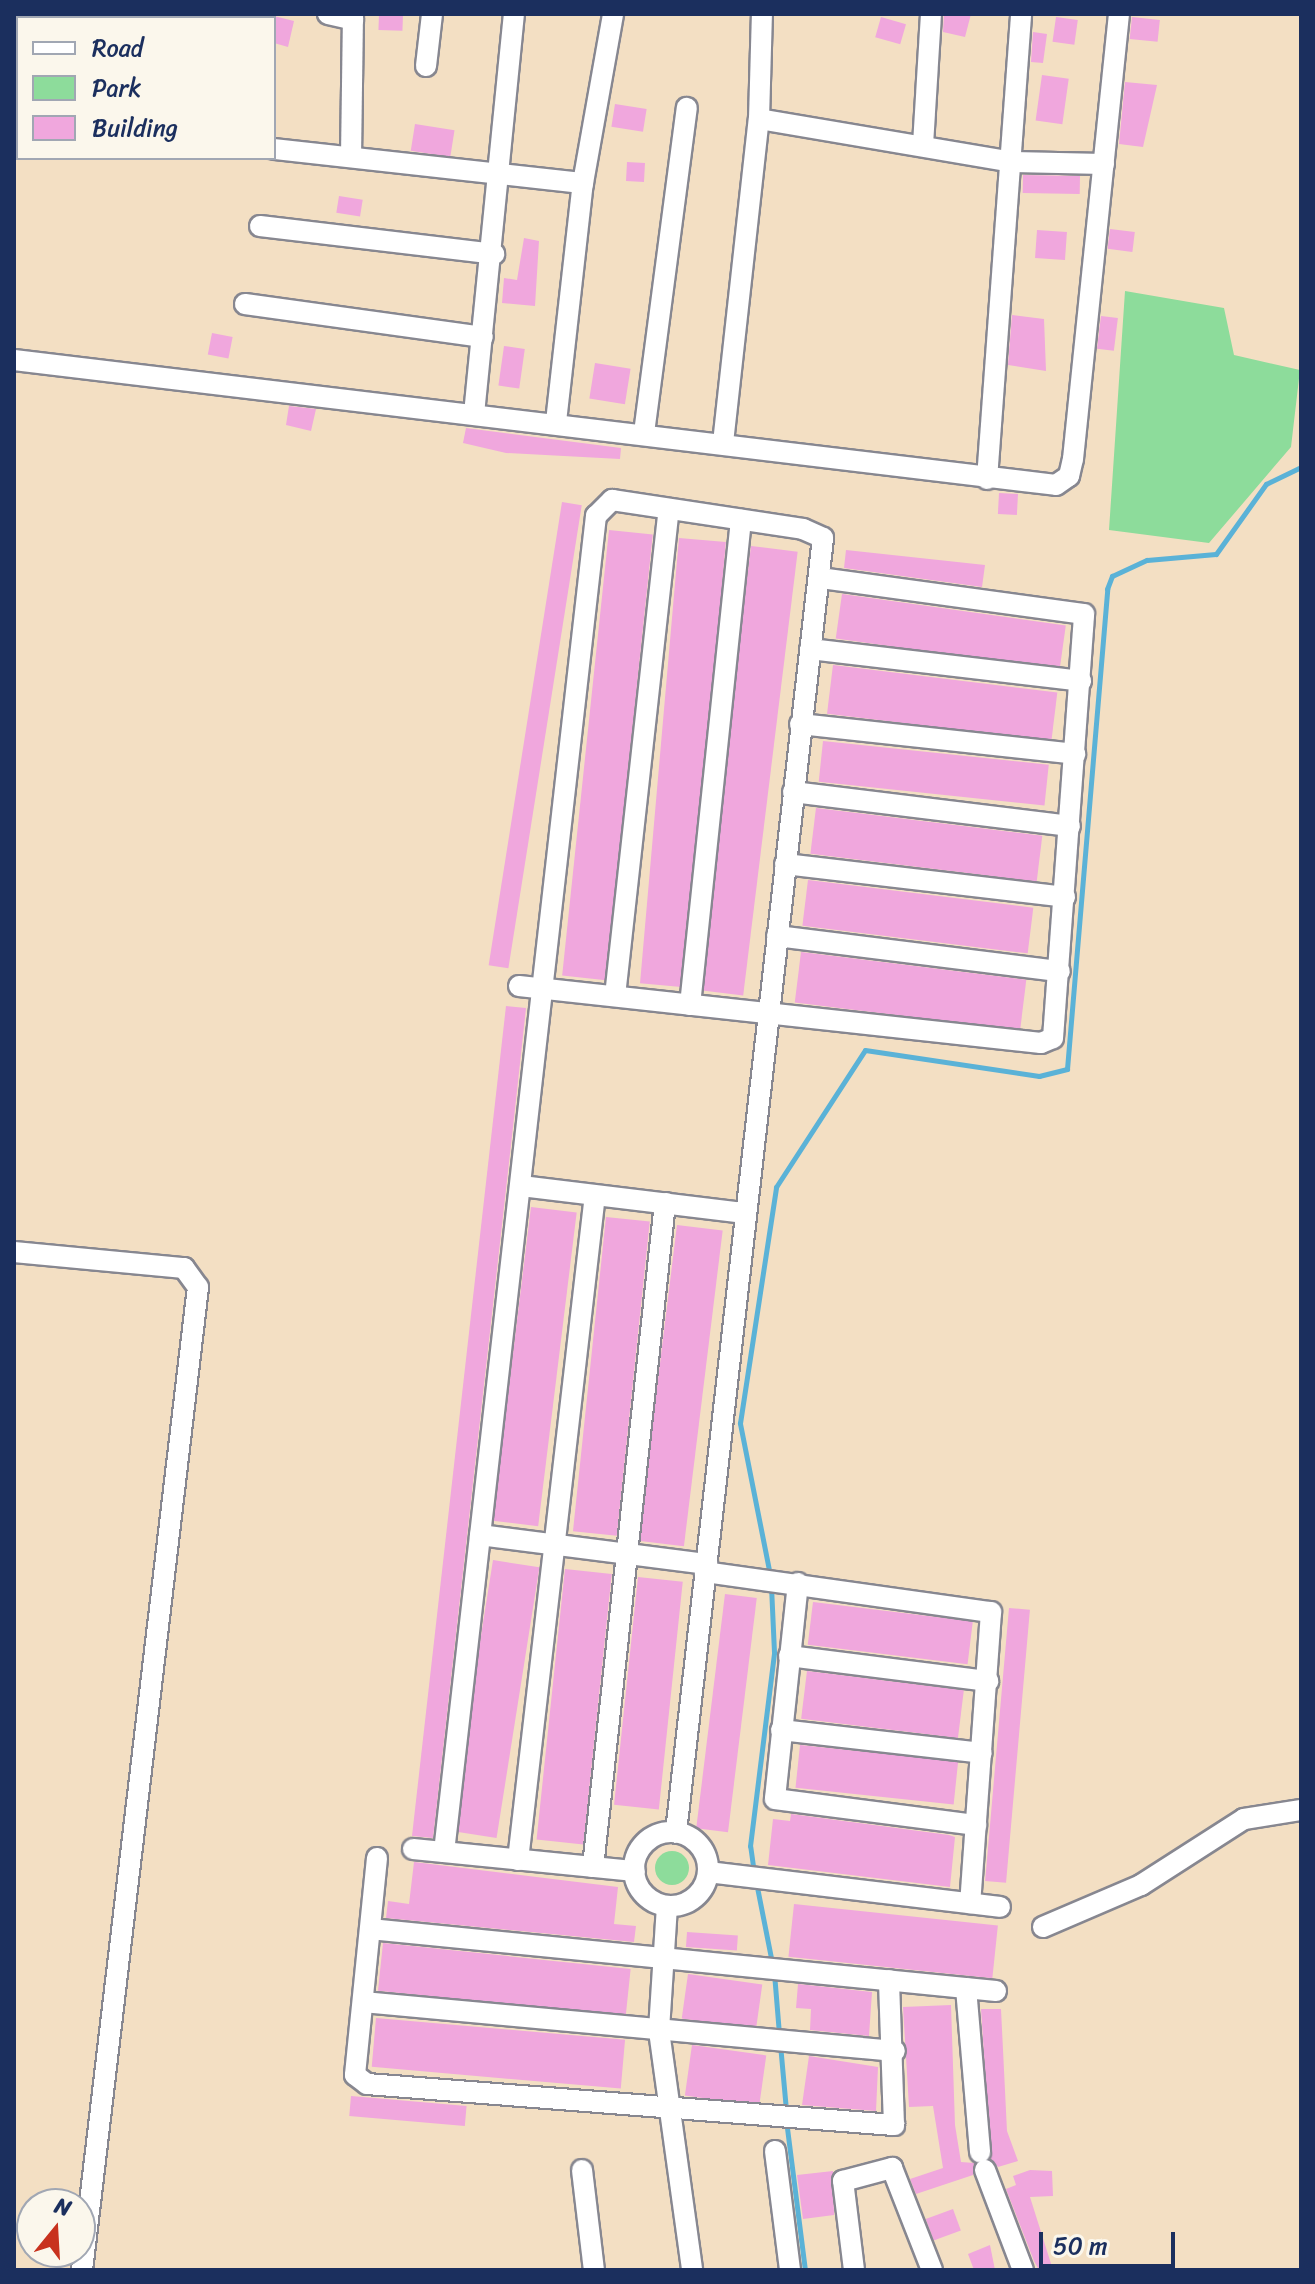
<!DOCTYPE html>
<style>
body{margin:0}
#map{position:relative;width:1315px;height:2284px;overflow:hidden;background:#f3dfc3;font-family:Sriracha,sans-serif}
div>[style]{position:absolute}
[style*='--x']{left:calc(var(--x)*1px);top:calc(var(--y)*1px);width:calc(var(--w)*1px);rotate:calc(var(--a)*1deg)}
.green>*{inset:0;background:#8ddc9b}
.round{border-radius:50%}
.stream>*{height:5px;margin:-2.5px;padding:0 2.5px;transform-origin:2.5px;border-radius:2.5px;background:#5ab2d7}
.building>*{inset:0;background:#f0a7dd;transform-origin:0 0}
.roads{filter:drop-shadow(2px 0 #878790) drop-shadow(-2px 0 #878790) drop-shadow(0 2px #878790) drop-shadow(0 -2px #878790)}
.minor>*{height:20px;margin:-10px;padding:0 10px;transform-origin:10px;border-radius:10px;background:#fff}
.minor>.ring{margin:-10px;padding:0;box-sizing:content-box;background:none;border:20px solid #fff;border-radius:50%}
span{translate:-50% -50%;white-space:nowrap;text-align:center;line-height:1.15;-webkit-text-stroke:6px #fbf7ec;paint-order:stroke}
.frame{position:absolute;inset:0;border:16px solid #1b2f5e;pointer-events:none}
.legend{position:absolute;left:16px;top:16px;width:260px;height:144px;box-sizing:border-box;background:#fbf7ec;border:2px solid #a1a7b3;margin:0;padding:10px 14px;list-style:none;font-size:24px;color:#1b2f5e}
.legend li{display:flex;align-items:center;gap:16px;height:40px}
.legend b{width:40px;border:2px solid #a1a7b3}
.north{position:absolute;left:16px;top:2188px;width:80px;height:80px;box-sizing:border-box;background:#fbf7ec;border:2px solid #a1a7b3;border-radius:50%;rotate:18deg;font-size:22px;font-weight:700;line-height:32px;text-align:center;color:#1b2f5e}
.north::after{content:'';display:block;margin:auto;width:28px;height:36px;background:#c8321e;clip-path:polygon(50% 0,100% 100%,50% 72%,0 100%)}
.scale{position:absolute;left:1039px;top:2232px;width:136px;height:36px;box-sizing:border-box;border:4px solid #1b2f5e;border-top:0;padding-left:10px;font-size:24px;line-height:28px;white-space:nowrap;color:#1b2f5e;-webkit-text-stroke:6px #fbf7ec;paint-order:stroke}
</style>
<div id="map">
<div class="green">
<div style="clip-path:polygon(1125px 291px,1224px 308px,1234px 355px,1300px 370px,1291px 447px,1209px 543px,1109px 530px)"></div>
<div class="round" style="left:655px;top:1851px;width:34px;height:34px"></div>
</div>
<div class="stream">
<div style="--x:770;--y:1575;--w:155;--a:-101.2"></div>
<div style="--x:740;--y:1423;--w:239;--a:-81.3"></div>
<div style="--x:776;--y:1187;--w:163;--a:-57"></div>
<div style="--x:865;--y:1050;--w:176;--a:8.5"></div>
<div style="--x:1039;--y:1076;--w:29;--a:-14"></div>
<div style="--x:1067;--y:1069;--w:482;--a:-85.2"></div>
<div style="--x:1107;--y:589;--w:14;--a:-69"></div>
<div style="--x:1112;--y:576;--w:38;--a:-25"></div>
<div style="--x:1147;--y:560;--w:69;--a:-5"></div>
<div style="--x:1216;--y:554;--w:86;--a:-54.5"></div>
<div style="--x:1266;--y:484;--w:39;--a:-26"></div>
<div style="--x:754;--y:1873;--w:27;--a:-98"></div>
<div style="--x:750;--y:1846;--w:195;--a:-82.9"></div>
<div style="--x:774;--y:1652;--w:67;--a:-92.6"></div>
<div style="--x:756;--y:1882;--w:83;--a:78.8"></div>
<div style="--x:774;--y:1973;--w:61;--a:85.3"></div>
<div style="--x:780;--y:2044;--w:66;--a:84.8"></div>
<div style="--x:786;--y:2120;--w:151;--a:82.8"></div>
</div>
<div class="building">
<div style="left:379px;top:14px;width:24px;height:16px;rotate:2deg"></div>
<div style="clip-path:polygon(944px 14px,971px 14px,965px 37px,943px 32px)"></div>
<div style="clip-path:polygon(274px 16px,294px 21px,288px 47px,274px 43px)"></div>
<div style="left:881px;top:17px;width:26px;height:21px;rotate:16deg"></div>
<div style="left:1056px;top:17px;width:22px;height:25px;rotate:8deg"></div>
<div style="left:1132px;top:17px;width:28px;height:22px;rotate:6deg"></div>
<div style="clip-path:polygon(1033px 32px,1047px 34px,1043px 63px,1031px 62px)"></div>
<div style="left:1042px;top:75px;width:27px;height:46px;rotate:8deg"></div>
<div style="clip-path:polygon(1125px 82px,1157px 85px,1143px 147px,1119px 144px)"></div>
<div style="left:615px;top:104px;width:32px;height:23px;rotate:9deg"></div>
<div style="left:415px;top:124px;width:40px;height:27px;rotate:9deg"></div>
<div style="left:627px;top:162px;width:18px;height:19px;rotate:3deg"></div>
<div style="left:1023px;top:175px;width:57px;height:18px;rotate:1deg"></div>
<div style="left:339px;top:196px;width:24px;height:17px;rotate:9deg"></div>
<div style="left:1110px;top:229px;width:25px;height:20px;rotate:7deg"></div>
<div style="left:1037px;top:230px;width:30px;height:28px;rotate:4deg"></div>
<div style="clip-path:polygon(524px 238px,539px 241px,535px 306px,502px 303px,504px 278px,517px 280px)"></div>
<div style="clip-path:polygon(1012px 315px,1044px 319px,1046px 371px,1008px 365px)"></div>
<div style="left:1101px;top:316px;width:17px;height:33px;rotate:7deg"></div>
<div style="left:212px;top:333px;width:21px;height:22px;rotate:11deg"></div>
<div style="left:504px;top:346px;width:21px;height:40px;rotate:8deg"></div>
<div style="left:595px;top:363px;width:36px;height:36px;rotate:9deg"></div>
<div style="clip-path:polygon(289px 406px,316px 409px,311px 431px,286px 425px)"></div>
<div style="clip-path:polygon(466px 428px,621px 448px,620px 459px,506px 453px,463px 443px)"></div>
<div style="left:999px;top:493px;width:19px;height:21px;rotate:3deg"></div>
<div style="left:562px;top:502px;width:20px;height:469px;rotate:9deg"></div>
<div style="left:609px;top:530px;width:44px;height:448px;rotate:6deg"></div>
<div style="left:679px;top:538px;width:47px;height:447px;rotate:5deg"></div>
<div style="left:751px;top:546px;width:47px;height:447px;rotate:7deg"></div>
<div style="clip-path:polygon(846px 550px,985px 565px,982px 587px,844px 568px)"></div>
<div style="left:842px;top:594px;width:226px;height:45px;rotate:8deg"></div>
<div style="left:833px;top:665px;width:226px;height:49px;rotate:7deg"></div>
<div style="left:823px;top:741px;width:227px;height:41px;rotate:6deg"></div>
<div style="left:816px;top:808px;width:228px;height:46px;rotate:7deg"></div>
<div style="left:808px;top:880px;width:227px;height:46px;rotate:7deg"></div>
<div style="left:801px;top:952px;width:227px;height:51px;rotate:7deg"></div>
<div style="clip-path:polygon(506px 1006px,526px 1008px,514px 1118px,433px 1838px,412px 1836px)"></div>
<div style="left:531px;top:1207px;width:46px;height:316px;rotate:7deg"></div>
<div style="left:606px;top:1217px;width:44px;height:316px;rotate:6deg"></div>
<div style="left:677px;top:1225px;width:46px;height:318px;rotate:7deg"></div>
<div style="left:493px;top:1560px;width:47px;height:274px;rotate:9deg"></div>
<div style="left:565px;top:1569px;width:47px;height:272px;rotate:6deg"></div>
<div style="left:638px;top:1577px;width:45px;height:229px;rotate:6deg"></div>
<div style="left:725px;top:1594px;width:32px;height:236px;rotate:7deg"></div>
<div style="left:813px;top:1602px;width:161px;height:43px;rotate:7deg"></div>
<div style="left:1009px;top:1608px;width:21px;height:274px;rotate:5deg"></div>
<div style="left:807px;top:1671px;width:158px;height:48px;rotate:7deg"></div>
<div style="left:800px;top:1745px;width:159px;height:43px;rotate:6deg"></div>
<div style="clip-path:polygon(791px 1814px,949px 1835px,955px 1837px,950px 1887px,768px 1865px,773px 1819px,790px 1821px)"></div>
<div style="clip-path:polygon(414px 1862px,618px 1887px,614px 1924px,636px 1926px,634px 1942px,386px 1918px,388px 1901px,409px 1904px)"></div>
<div style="left:794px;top:1904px;width:205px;height:53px;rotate:6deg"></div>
<div style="left:687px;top:1932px;width:51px;height:15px;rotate:4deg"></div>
<div style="left:383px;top:1943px;width:249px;height:48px;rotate:6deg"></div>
<div style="left:688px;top:1974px;width:75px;height:45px;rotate:8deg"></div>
<div style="clip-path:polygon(798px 1984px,872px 1992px,869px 2036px,810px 2030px,811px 2009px,796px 2008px)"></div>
<div style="clip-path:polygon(951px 2005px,955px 2125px,961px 2162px,974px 2163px,973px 2175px,916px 2194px,910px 2179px,943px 2168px,933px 2106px,909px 2107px,903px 2007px)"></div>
<div style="clip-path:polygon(981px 2009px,1001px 2009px,1007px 2131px,1018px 2161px,998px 2167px,991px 2159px)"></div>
<div style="left:376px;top:2018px;width:250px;height:49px;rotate:5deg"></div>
<div style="left:692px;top:2045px;width:75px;height:51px;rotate:8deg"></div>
<div style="clip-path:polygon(809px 2056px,878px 2067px,876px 2111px,802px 2105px)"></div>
<div style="left:351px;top:2096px;width:116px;height:20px;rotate:5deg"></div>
<div style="clip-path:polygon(1030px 2170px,1052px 2171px,1053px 2196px,1030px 2197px,1053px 2270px,1039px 2270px,1034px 2261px,1006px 2189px,1016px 2185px,1013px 2176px)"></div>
<div style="clip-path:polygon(833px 2171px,834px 2215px,803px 2219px,797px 2175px)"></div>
<div style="left:953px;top:2209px;width:23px;height:29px;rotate:70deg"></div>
<div style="clip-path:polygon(990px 2245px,995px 2270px,974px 2270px,968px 2254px)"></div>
</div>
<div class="roads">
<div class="minor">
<div style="--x:328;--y:14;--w:26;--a:13"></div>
<div style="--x:426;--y:66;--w:52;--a:-83.4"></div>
<div style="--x:759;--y:119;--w:258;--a:9.6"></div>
<div style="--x:1013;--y:162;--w:91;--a:1.3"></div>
<div style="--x:923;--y:145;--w:131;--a:-86.5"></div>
<div style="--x:274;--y:149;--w:311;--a:6.3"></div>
<div style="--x:351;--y:157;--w:143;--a:-89.2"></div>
<div style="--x:260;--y:226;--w:236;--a:6.8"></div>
<div style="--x:245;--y:304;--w:240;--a:7.9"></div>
<div style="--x:14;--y:360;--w:1049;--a:6.84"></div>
<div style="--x:1056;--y:485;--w:16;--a:-35"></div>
<div style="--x:1069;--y:476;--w:17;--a:-77"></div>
<div style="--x:1073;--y:459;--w:447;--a:-84.1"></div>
<div style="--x:474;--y:414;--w:402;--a:-84.3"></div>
<div style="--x:556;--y:422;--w:241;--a:-83.6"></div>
<div style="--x:583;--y:183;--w:172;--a:-79.9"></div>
<div style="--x:644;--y:433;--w:328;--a:-82.5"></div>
<div style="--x:723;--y:443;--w:326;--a:-83.7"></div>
<div style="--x:759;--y:119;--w:105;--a:-88.4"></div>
<div style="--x:987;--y:479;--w:466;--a:-85.8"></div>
<div style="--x:810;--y:649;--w:273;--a:6.7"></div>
<div style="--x:800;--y:724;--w:277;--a:6.2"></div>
<div style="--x:793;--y:792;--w:279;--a:7"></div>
<div style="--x:785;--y:864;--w:282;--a:6.7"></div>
<div style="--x:777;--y:936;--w:285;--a:7.1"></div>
<div style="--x:519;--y:986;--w:525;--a:6.23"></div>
<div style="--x:1041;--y:1043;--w:13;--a:-23"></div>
<div style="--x:1053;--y:1038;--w:425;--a:-85.8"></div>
<div style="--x:1084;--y:614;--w:266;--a:-172.2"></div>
<div style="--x:615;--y:996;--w:490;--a:-83.7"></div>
<div style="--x:690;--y:1005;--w:488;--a:-84"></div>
<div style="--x:521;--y:1186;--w:226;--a:6.9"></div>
<div style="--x:14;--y:1252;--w:171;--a:5.4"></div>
<div style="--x:184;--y:1268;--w:24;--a:54"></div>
<div style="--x:198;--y:1287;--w:990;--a:96.73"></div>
<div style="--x:480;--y:1535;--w:229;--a:7.3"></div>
<div style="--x:705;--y:1572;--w:289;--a:8"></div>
<div style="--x:991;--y:1612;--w:292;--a:94.1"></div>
<div style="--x:798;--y:1583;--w:217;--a:96.1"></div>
<div style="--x:775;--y:1799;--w:203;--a:7.4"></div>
<div style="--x:789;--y:1656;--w:201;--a:7.2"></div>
<div style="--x:781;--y:1730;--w:202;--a:6.5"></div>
<div class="ring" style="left:634px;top:1832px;width:54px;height:54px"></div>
<div style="--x:413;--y:1849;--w:223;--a:5.7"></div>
<div style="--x:444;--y:1852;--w:1345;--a:-83.51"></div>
<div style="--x:596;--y:516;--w:23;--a:-45"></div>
<div style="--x:612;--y:500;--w:193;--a:8.6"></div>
<div style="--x:803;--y:529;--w:22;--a:24"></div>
<div style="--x:823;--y:538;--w:1303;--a:96.48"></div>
<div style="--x:377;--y:1858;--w:218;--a:95.8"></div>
<div style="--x:355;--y:2075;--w:15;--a:37"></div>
<div style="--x:367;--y:2084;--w:529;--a:4.45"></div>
<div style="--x:894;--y:2125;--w:145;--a:-92"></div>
<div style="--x:518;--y:1860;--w:669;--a:-83.4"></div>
<div style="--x:593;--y:1867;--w:668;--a:-83.81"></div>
<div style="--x:708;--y:1872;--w:294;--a:6.8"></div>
<div style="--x:667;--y:1906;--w:125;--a:93.7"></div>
<div style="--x:659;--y:2031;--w:241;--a:82.1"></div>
<div style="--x:1043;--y:1927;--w:107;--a:-23.2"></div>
<div style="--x:1141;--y:1885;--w:122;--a:-32.7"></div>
<div style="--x:1244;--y:1819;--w:58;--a:-9"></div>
<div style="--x:370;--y:1929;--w:629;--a:5.66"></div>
<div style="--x:966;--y:1988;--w:165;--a:85.1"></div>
<div style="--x:363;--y:2002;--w:534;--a:5.26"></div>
<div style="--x:775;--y:2151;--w:120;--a:82.8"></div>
<div style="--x:582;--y:2170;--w:101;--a:83.2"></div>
<div style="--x:985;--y:2170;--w:107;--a:69.2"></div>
<div style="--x:854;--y:2270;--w:90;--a:-97"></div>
<div style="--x:843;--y:2181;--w:51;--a:-14.9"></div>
<div style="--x:892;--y:2168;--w:110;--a:68.6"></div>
</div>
</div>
<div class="frame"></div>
<ul class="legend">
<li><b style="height:10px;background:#fff"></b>Road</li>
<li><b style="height:22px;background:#8ddc9b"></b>Park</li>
<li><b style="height:22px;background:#f0a7dd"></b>Building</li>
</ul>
<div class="north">N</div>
<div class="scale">50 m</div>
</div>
